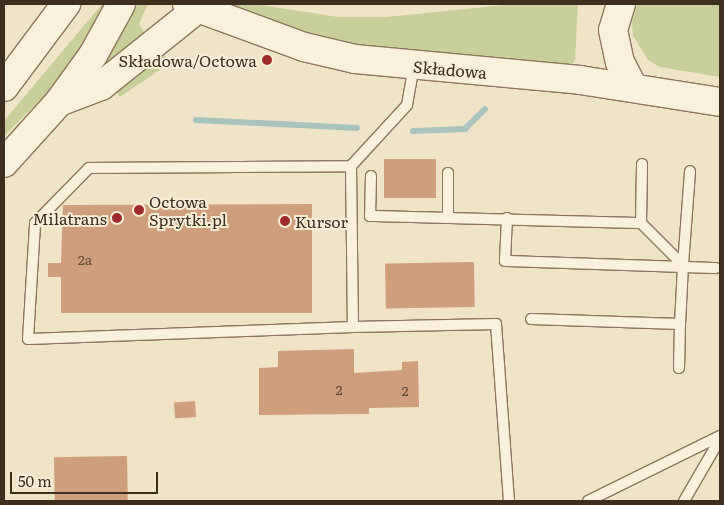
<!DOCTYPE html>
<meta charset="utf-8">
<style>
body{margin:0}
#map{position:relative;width:724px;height:505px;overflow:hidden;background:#f0e4c8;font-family:Literata,serif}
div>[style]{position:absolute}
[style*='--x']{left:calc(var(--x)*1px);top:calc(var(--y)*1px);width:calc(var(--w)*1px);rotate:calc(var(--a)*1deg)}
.green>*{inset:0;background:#c9cf9b}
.stream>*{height:5.5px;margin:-2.75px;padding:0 2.75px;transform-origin:2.75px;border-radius:2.75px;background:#a9c4bc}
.building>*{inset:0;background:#cf9f7d;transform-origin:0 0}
.roads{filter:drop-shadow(1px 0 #8d765c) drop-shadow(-1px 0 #8d765c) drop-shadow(0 1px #8d765c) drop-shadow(0 -1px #8d765c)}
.lane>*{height:10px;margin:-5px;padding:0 5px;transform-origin:5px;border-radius:5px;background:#faf1dc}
.secondary>*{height:28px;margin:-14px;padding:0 14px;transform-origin:14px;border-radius:14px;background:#faf1dc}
.dots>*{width:14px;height:14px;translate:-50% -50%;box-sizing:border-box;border:2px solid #f7eed8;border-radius:50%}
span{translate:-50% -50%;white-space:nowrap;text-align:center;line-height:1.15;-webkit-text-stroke:4px #f7eed8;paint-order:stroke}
.number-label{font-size:14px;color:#624a37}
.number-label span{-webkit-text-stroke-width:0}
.poi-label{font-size:16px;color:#3d2e20}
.right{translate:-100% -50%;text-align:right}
.left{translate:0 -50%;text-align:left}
.street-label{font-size:16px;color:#3d2e20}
.frame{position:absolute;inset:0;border:5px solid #3d2e20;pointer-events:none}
.scale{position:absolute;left:10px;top:472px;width:148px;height:22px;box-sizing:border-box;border:2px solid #3d2e20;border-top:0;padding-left:6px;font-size:15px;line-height:18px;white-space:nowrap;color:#3d2e20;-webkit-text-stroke:4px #f7eed8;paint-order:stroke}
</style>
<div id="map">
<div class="green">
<div style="clip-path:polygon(102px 4px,107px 4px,87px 42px,46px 94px,4px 136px,4px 121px)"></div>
<div style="clip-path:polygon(133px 4px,148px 4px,139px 24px,147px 36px,90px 77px)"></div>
<div style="clip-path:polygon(211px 4px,255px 4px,338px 17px,386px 17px,514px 4px,578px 4px,575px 60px,571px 67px,333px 43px)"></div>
<div style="clip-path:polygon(637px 4px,720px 4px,720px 77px,660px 67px,648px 60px,633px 36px,632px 22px)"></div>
<div style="clip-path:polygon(161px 53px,166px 57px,164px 67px,120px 97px,116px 91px)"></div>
</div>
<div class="stream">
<div style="--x:196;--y:120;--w:161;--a:2.8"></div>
<div style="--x:413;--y:131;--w:52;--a:-2.2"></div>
<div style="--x:465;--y:129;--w:28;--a:-45"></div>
</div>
<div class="building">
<div style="left:384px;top:159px;width:52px;height:39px"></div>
<div style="clip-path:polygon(312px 204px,312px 313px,61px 313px,61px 277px,48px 277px,48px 263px,61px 263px,63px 205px)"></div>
<div style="left:474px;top:262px;width:45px;height:89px;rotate:89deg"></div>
<div style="clip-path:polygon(354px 349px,354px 373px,402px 370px,402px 362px,418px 361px,419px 407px,369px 408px,369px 414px,259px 415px,259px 368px,278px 367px,278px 351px)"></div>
<div style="left:195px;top:401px;width:16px;height:21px;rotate:86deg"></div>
<div style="left:127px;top:456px;width:45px;height:73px;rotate:89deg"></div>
</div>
<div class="roads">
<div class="lane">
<div style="--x:351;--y:166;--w:161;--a:89.3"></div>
<div style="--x:353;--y:327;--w:143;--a:-1.2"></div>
<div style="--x:496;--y:324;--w:177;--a:85.8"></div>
<div style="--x:371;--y:176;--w:40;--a:91.4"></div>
<div style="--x:370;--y:216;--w:271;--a:1.5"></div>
<div style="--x:641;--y:223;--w:59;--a:45"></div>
<div style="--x:683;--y:265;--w:59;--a:92.9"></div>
<div style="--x:680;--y:324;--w:149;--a:-178.1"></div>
<div style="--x:448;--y:217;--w:44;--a:-90"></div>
<div style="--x:507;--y:218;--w:43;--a:92.7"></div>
<div style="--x:505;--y:261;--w:211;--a:1.9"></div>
<div style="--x:641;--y:223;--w:59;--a:-89"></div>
<div style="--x:683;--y:265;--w:94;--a:-85.7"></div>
<div style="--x:353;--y:327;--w:325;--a:177.9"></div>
<div style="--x:28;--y:339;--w:116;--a:-86.5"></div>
<div style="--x:35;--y:223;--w:77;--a:-45.5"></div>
<div style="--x:89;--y:168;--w:262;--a:-0.4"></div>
<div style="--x:351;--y:166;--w:83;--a:-47.4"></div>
<div style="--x:407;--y:105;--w:40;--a:-80"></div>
<div style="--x:679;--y:368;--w:44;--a:-88.7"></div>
<div style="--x:588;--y:501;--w:147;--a:-26.2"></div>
<div style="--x:684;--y:501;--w:72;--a:-59.9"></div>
</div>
<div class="secondary">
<div style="--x:187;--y:4;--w:125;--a:20.2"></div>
<div style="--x:304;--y:47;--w:52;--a:13.2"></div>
<div style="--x:355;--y:59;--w:226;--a:5.3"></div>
<div style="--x:580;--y:80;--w:142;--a:8.9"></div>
<div style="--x:621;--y:4;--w:27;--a:107"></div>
<div style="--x:613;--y:30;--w:33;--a:78"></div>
<div style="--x:620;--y:62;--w:29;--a:63"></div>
<div style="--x:4;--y:87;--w:104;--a:-53.2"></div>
<div style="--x:59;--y:102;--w:45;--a:-20.9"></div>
<div style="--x:101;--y:86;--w:123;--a:-38.7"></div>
<div style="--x:4;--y:163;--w:82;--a:-48"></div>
<div style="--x:59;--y:102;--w:58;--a:-54.1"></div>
<div style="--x:93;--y:55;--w:58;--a:-61.2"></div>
</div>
</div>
<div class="dots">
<div style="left:267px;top:60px;background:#9e2a2b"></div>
<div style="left:139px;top:210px;background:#9e2a2b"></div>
<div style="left:117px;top:218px;background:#9e2a2b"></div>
<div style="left:285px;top:221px;background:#9e2a2b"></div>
</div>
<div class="number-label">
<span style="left:85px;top:259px">2a</span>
<span style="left:339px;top:389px">2</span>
<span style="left:405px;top:390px">2</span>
</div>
<div class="poi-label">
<span class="right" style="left:257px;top:60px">Składowa/Octowa</span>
<span class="left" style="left:149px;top:210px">Octowa<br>Sprytki.pl</span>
<span class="right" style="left:107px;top:218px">Milatrans</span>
<span class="left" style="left:295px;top:221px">Kursor</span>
</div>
<div class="street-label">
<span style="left:450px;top:69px;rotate:5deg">Składowa</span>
</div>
<div class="frame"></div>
<div class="scale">50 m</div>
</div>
